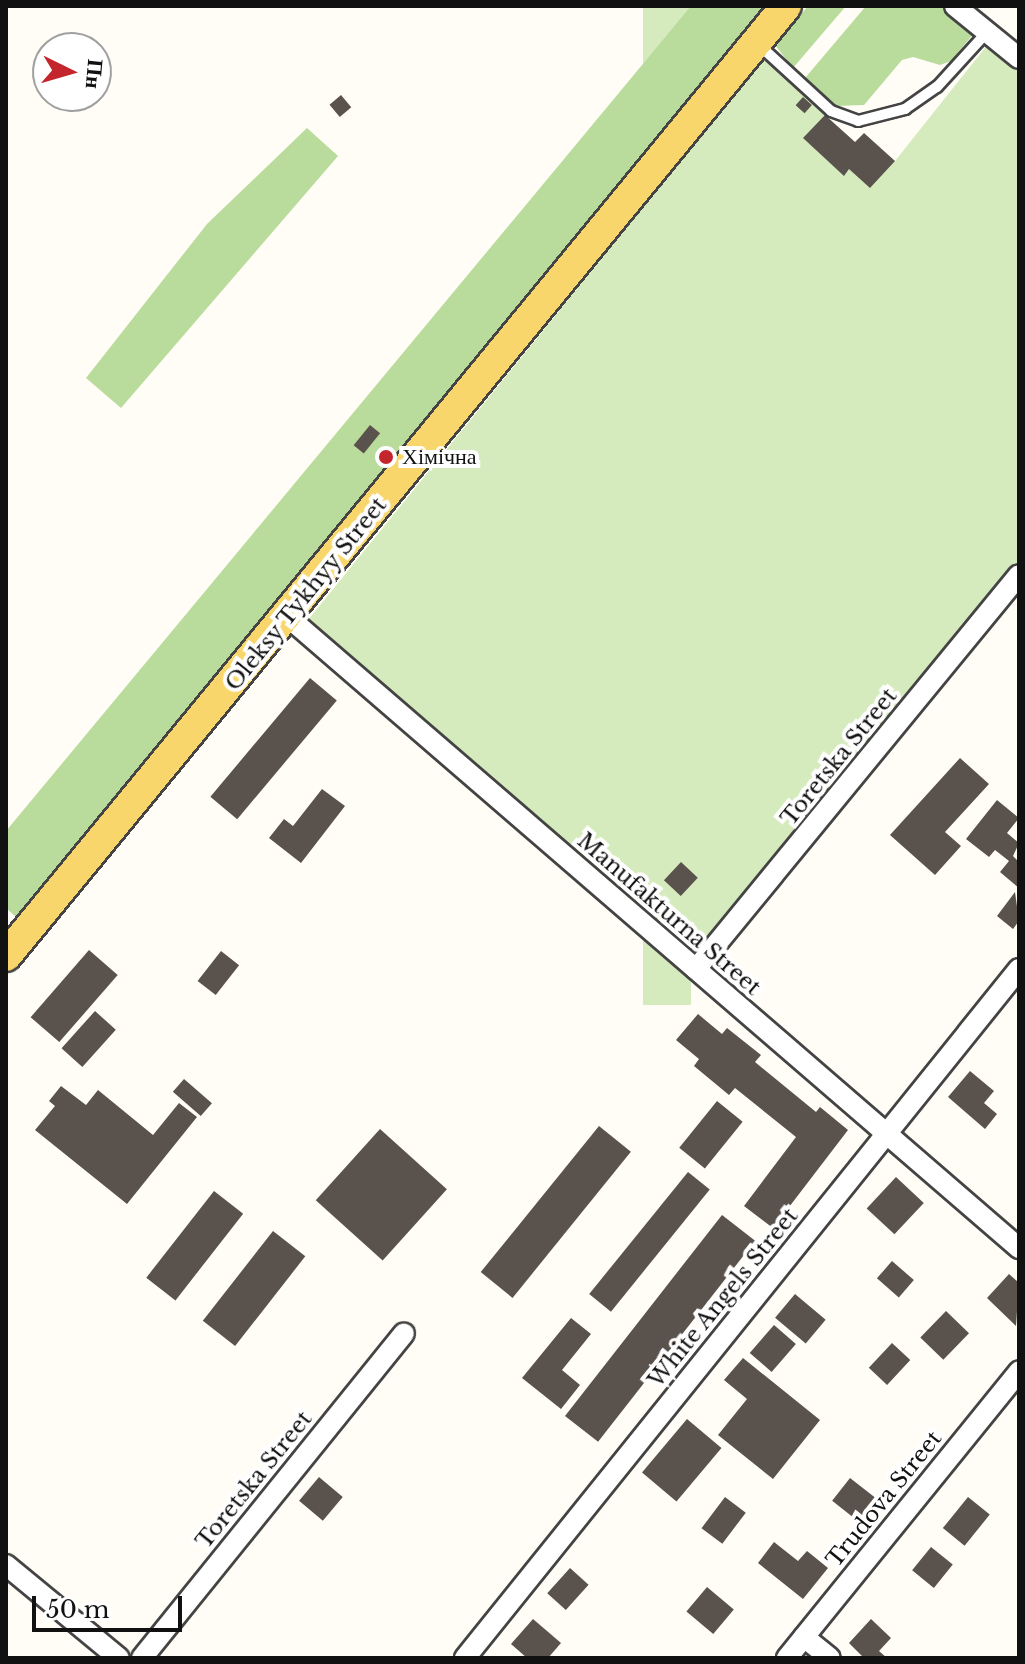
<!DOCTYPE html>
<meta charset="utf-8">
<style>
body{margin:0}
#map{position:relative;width:1025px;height:1664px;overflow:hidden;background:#fffdf5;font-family:"Libre Baskerville",serif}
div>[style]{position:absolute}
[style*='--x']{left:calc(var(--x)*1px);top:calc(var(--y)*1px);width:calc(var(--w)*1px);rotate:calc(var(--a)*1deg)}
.green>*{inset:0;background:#d5ebbd;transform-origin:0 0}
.forest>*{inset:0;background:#b9dc9c}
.building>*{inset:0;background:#5a524d;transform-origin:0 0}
.roads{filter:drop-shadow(2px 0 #444) drop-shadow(-2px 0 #444) drop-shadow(0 2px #444) drop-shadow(0 -2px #444)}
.lane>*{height:10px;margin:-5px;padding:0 5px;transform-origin:5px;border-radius:5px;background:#fff}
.street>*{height:20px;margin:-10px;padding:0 10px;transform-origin:10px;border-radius:10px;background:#fff}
.primary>*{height:30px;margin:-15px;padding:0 15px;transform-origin:15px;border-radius:15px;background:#f9d66b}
.dots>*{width:22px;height:22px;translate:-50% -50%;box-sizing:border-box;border:4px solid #fff;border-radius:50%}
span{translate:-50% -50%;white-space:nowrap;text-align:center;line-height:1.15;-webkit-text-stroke:8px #fff;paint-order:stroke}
.poi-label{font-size:22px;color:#111}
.left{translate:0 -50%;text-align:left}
.street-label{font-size:22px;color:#111}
.frame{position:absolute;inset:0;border:8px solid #111;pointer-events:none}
.north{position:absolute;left:32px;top:32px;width:80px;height:80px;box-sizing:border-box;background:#fff;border:2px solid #a0a0a0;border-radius:50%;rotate:95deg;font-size:22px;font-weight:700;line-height:32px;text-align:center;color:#111}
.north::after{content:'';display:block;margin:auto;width:28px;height:36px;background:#c4262e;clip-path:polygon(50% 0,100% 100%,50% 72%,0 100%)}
.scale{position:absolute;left:32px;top:1596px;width:150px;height:36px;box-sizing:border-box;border:4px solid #111;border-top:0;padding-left:10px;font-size:24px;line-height:28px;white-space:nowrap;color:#111;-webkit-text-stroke:6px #fff;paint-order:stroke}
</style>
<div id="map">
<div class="green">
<div style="left:643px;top:6px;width:48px;height:999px"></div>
<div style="clip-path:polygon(988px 44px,1019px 70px,1019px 562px,704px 947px,691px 952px,308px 620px,762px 61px,770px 62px,825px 115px,804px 138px,844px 175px,849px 169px,895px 161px)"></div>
</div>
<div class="forest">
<div style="clip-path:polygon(691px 6px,766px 6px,17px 918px,6px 908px,6px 831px)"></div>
<div style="clip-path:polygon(808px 6px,846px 6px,793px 68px,775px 45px)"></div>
<div style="clip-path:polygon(866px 6px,941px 6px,974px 33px,951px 61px,940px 65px,913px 57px,902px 60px,864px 105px,836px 106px,805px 78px)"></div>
<div style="clip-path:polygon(307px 128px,338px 156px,121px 408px,86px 378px,207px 224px)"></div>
</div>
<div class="building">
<div style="left:341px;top:95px;width:16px;height:15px;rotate:50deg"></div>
<div style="left:803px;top:97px;width:12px;height:11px;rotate:42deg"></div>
<div style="clip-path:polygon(825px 115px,855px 142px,864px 133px,895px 161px,870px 188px,849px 169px,844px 176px,803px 138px)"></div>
<div style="left:370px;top:425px;width:13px;height:26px;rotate:39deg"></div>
<div style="left:310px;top:678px;width:35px;height:155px;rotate:40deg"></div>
<div style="clip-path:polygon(960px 758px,989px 784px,945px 832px,961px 846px,935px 875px,890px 835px)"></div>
<div style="clip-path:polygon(322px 789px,345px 806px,301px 863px,269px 838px,284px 819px,293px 826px)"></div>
<div style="clip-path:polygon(997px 800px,1019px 818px,1007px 833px,1019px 843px,1013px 856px,1019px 862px,1019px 888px,1000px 872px,1009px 861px,995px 850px,989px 857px,966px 839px)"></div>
<div style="left:681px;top:862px;width:23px;height:25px;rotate:43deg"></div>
<div style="clip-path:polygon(1015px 892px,1019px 921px,1013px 929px,997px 916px)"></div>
<div style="left:89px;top:950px;width:38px;height:89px;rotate:41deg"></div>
<div style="left:221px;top:951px;width:23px;height:38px;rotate:38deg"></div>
<div style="left:95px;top:1011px;width:28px;height:50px;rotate:42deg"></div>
<div style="clip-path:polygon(698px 1014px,722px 1034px,727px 1028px,761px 1055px,755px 1062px,816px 1112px,820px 1107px,848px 1130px,773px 1228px,744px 1206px,796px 1137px,735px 1088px,729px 1095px,694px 1066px,699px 1059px,676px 1040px)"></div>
<div style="clip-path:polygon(970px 1071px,994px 1091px,984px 1103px,997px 1114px,985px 1129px,948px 1097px)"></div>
<div style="left:184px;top:1079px;width:37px;height:17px;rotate:41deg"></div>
<div style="clip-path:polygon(61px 1086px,86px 1105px,98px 1090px,153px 1135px,179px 1103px,197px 1117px,127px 1204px,35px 1130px,55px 1106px,49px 1101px)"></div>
<div style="left:717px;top:1101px;width:33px;height:60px;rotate:39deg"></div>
<div style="left:599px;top:1126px;width:41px;height:188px;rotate:39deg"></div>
<div style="left:380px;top:1129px;width:90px;height:96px;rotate:42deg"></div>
<div style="left:688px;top:1172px;width:28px;height:157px;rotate:39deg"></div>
<div style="left:896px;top:1177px;width:38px;height:43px;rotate:43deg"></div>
<div style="left:214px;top:1191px;width:37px;height:110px;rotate:38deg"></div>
<div style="left:722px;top:1215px;width:42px;height:255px;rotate:38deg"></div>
<div style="left:273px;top:1231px;width:41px;height:114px;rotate:38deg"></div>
<div style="left:892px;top:1261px;width:29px;height:23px;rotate:41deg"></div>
<div style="clip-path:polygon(1009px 1274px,1019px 1283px,1016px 1326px,987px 1298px)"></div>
<div style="left:795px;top:1294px;width:40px;height:31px;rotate:40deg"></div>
<div style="left:946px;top:1311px;width:32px;height:37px;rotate:44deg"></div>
<div style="clip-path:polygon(571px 1318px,591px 1334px,562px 1370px,580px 1385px,561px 1409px,522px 1378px)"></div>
<div style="left:774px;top:1325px;width:29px;height:37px;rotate:41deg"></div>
<div style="left:892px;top:1343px;width:25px;height:34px;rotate:43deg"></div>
<div style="clip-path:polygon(743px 1358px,820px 1420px,773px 1479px,718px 1435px,747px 1399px,724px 1380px)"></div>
<div style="left:687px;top:1419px;width:45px;height:70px;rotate:40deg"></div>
<div style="left:319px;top:1477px;width:31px;height:31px;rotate:40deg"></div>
<div style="left:850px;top:1478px;width:37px;height:29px;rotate:38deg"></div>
<div style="left:725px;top:1497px;width:26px;height:39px;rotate:37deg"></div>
<div style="left:968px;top:1497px;width:28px;height:40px;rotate:39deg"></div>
<div style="clip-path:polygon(774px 1542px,798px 1561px,807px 1551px,828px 1568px,803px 1599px,758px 1563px)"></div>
<div style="left:931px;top:1547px;width:28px;height:30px;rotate:39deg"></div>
<div style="left:570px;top:1568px;width:25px;height:34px;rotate:42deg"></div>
<div style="left:707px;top:1587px;width:35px;height:32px;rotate:40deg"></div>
<div style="clip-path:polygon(533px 1619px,561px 1643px,548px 1658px,527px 1658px,511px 1644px)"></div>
<div style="clip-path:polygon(871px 1619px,891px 1638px,879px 1651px,887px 1658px,864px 1658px,849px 1643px)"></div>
</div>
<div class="roads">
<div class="lane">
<div style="--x:758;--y:44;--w:99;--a:42.5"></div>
<div style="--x:831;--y:111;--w:29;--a:20"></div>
<div style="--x:858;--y:121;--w:49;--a:-14.3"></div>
<div style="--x:905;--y:109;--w:39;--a:-35"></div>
<div style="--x:937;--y:87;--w:74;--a:-47.7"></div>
</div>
<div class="street">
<div style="--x:955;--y:6;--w:82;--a:39.1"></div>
<div style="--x:288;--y:617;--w:966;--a:40.8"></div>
<div style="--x:696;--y:969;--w:509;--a:-50.66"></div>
<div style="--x:6;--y:1565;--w:146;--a:39.5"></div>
<div style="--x:804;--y:1637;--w:33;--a:39"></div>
<div style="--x:142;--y:1658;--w:417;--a:-51.1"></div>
<div style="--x:465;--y:1658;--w:884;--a:-51.2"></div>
<div style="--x:787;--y:1658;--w:369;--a:-51"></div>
</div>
<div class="primary">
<div style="--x:6;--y:956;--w:1229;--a:-50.61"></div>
</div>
</div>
<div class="dots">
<div style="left:386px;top:457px;background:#c4262e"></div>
</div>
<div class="poi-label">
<span class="left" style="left:402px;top:457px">Хімічна</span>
</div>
<div class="street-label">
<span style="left:306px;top:594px;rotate:-51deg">Oleksy Tykhyy Street</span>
<span style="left:839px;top:757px;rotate:-51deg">Toretska Street</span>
<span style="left:669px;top:914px;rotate:41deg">Manufakturna Street</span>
<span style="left:723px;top:1298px;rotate:-51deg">White Angels Street</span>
<span style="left:254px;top:1480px;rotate:-51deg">Toretska Street</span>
<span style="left:884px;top:1499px;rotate:-51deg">Trudova Street</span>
</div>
<div class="frame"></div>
<div class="north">Пн</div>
<div class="scale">50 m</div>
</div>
